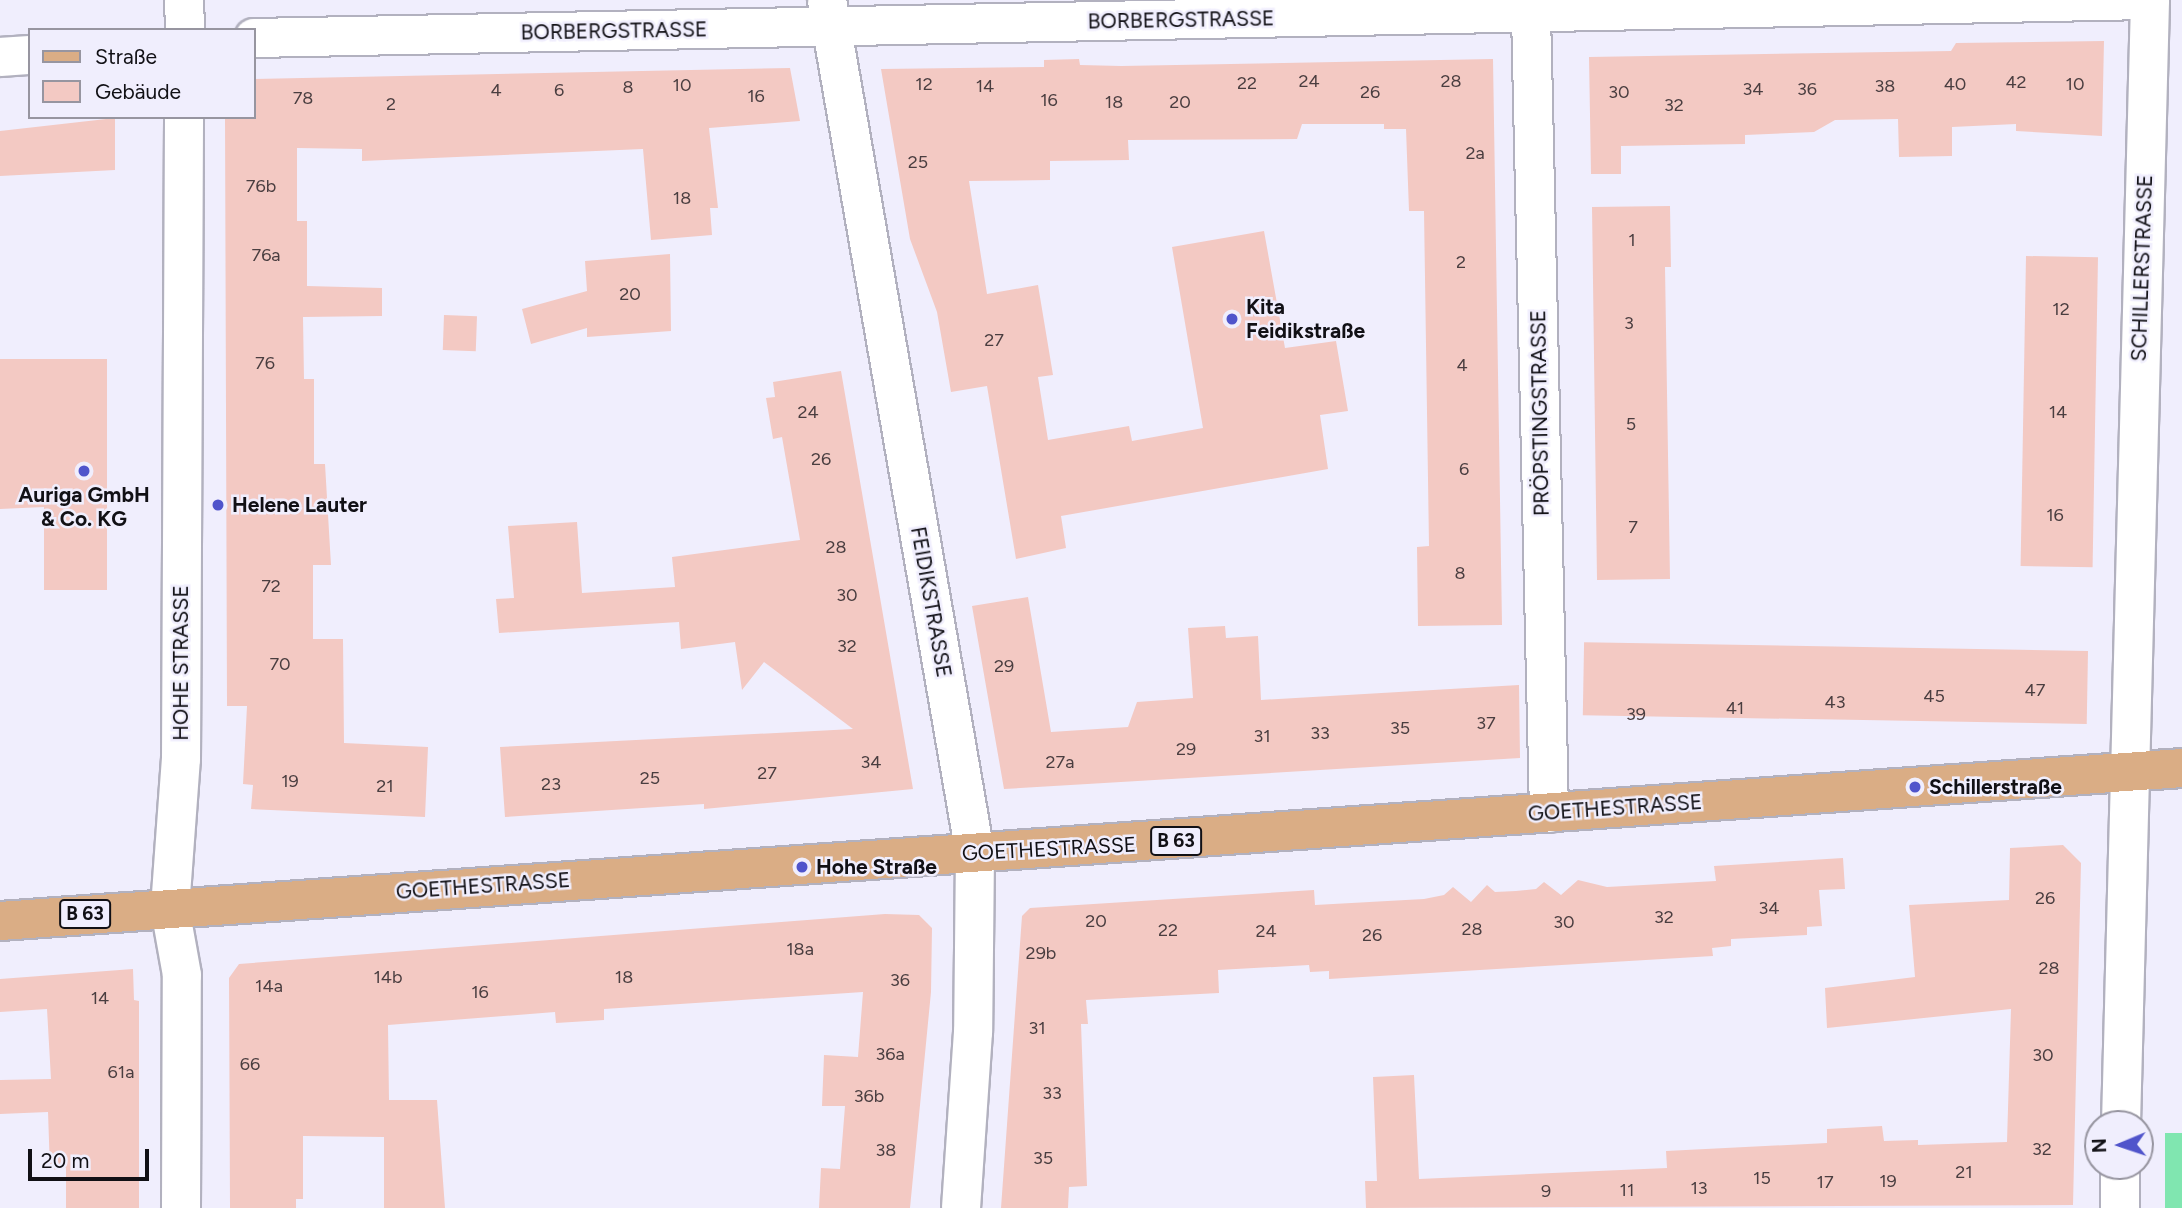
<!DOCTYPE html>
<meta charset="utf-8">
<style>
body{margin:0}
#map{position:relative;width:2182px;height:1208px;overflow:hidden;background:#f0eefd;font-family:Figtree,sans-serif}
div>[style]{position:absolute}
[style*='--x']{left:calc(var(--x)*1px);top:calc(var(--y)*1px);width:calc(var(--w)*1px);rotate:calc(var(--a)*1deg)}
.green>*{inset:0;background:#80e6b0;transform-origin:0 0}
.building>*{inset:0;background:#f3c9c3;transform-origin:0 0}
.roads{filter:drop-shadow(2px 0 #b2b1bf) drop-shadow(-2px 0 #b2b1bf) drop-shadow(0 2px #b2b1bf) drop-shadow(0 -2px #b2b1bf)}
.street>*{height:38px;margin:-19px;padding:0 19px;transform-origin:19px;border-radius:19px;background:#fff}
.primary>*{height:38px;margin:-19px;padding:0 19px;transform-origin:19px;border-radius:19px;background:#daad85}
.dots>*{width:19px;height:19px;translate:-50% -50%;box-sizing:border-box;border:4px solid #f0eefd;border-radius:50%}
span{translate:-50% -50%;white-space:nowrap;text-align:center;line-height:1.15;-webkit-text-stroke:5px #f0eefd;paint-order:stroke}
.number-label{font-size:18px;color:#4a3e40}
.number-label span{-webkit-text-stroke-width:0}
.shield-label span{padding:2px 5px;background:#f0eefd;border:2px solid;border-radius:5px;-webkit-text-stroke-width:0}
.shield-label{font-size:19px;color:#111015;font-weight:700}
.street-label{font-size:21px;color:#111015}
.poi-label{font-size:21px;color:#111015;font-weight:700}
.left{translate:0 -50%;text-align:left}
.legend{position:absolute;left:28px;top:28px;width:228px;height:91px;box-sizing:border-box;background:#f0eefd;border:2px solid #9795a0;margin:0;padding:9px 12px;list-style:none;font-size:21px;color:#111015}
.legend li{display:flex;align-items:center;gap:14px;height:35px}
.legend b{width:35px;border:2px solid #9795a0}
.north{position:absolute;left:2084px;top:1110px;width:70px;height:70px;box-sizing:border-box;background:#f0eefd;border:2px solid #9795a0;border-radius:50%;rotate:268deg;font-size:19px;font-weight:700;line-height:28px;text-align:center;color:#111015}
.north::after{content:'';display:block;margin:auto;width:24px;height:32px;background:#5054cb;clip-path:polygon(50% 0,100% 100%,50% 72%,0 100%)}
.scale{position:absolute;left:28px;top:1149px;width:121px;height:32px;box-sizing:border-box;border:4px solid #111015;border-top:0;padding-left:9px;font-size:21px;line-height:24px;white-space:nowrap;color:#111015;-webkit-text-stroke:5px #f0eefd;paint-order:stroke}
</style>
<div id="map">
<div class="green">
<div style="left:2165px;top:1133px;width:17px;height:75px"></div>
</div>
<div class="building">
<div style="clip-path:polygon(2104px 41px,2102px 136px,2016px 131px,2016px 124px,1952px 127px,1952px 156px,1899px 157px,1898px 119px,1835px 120px,1814px 132px,1745px 135px,1745px 144px,1621px 146px,1621px 174px,1591px 174px,1589px 57px,1951px 51px,1956px 43px)"></div>
<div style="clip-path:polygon(1079px 59px,1080px 65px,1121px 66px,1493px 59px,1502px 625px,1418px 626px,1417px 547px,1429px 546px,1424px 211px,1409px 211px,1406px 129px,1384px 129px,1384px 124px,1302px 124px,1297px 139px,1128px 140px,1129px 160px,1050px 161px,1050px 180px,969px 181px,987px 294px,1038px 285px,1053px 375px,1038px 377px,1048px 440px,1129px 426px,1132px 441px,1203px 428px,1172px 247px,1264px 231px,1285px 348px,1336px 341px,1348px 411px,1320px 415px,1328px 469px,1061px 516px,1066px 548px,1016px 559px,987px 386px,951px 392px,937px 312px,910px 239px,881px 69px,1044px 67px,1044px 60px)"></div>
<div style="clip-path:polygon(790px 68px,800px 121px,709px 128px,718px 208px,710px 208px,712px 235px,651px 240px,643px 149px,362px 161px,362px 149px,297px 148px,297px 221px,307px 221px,307px 286px,382px 288px,382px 316px,303px 317px,304px 379px,314px 379px,314px 464px,325px 464px,331px 565px,313px 565px,313px 639px,343px 639px,344px 743px,428px 747px,425px 817px,251px 809px,253px 785px,243px 784px,247px 706px,227px 706px,225px 117px,254px 117px,254px 79px)"></div>
<div style="clip-path:polygon(115px 118px,115px 170px,0 176px,0 131px)"></div>
<div style="clip-path:polygon(1670px 206px,1671px 267px,1665px 267px,1670px 579px,1597px 580px,1592px 207px)"></div>
<div style="clip-path:polygon(670px 254px,671px 331px,587px 337px,587px 328px,531px 344px,522px 309px,587px 291px,585px 261px)"></div>
<div style="left:2026px;top:256px;width:72px;height:310px;rotate:1deg"></div>
<div style="left:444px;top:315px;width:33px;height:35px;rotate:2deg"></div>
<div style="clip-path:polygon(0 359px,107px 359px,107px 590px,44px 590px,44px 507px,0 509px)"></div>
<div style="clip-path:polygon(841px 371px,913px 789px,704px 809px,704px 804px,505px 817px,500px 747px,853px 729px,764px 662px,742px 690px,735px 642px,681px 649px,679px 622px,499px 633px,496px 599px,514px 598px,508px 526px,577px 522px,582px 593px,675px 587px,672px 557px,800px 540px,782px 437px,773px 439px,766px 398px,775px 397px,773px 382px)"></div>
<div style="clip-path:polygon(1028px 597px,1051px 732px,1128px 727px,1137px 702px,1193px 698px,1188px 628px,1225px 626px,1226px 638px,1258px 636px,1261px 700px,1519px 685px,1520px 758px,1004px 789px,972px 606px)"></div>
<div style="left:2088px;top:651px;width:73px;height:504px;rotate:91deg"></div>
<div style="clip-path:polygon(2063px 845px,2081px 863px,2073px 1205px,1366px 1208px,1365px 1181px,1377px 1181px,1373px 1077px,1414px 1075px,1419px 1179px,1667px 1168px,1666px 1151px,1827px 1143px,1827px 1129px,1882px 1126px,1884px 1141px,1918px 1140px,1918px 1145px,2007px 1142px,2011px 1009px,1827px 1028px,1825px 988px,1915px 977px,1909px 905px,2009px 900px,2010px 848px)"></div>
<div style="clip-path:polygon(1843px 858px,1845px 889px,1819px 890px,1822px 926px,1807px 927px,1807px 935px,1731px 939px,1731px 946px,1712px 948px,1713px 956px,1329px 979px,1329px 971px,1310px 972px,1309px 965px,1218px 970px,1219px 993px,1086px 1000px,1088px 1024px,1081px 1024px,1087px 1186px,1069px 1187px,1068px 1208px,1001px 1208px,1022px 916px,1030px 908px,1314px 890px,1315px 905px,1424px 899px,1444px 895px,1453px 887px,1471px 902px,1487px 885px,1495px 892px,1516px 891px,1536px 889px,1544px 882px,1561px 895px,1578px 880px,1607px 887px,1716px 881px,1714px 866px)"></div>
<div style="clip-path:polygon(885px 914px,919px 915px,932px 928px,931px 992px,910px 1208px,819px 1208px,821px 1168px,840px 1169px,845px 1106px,822px 1106px,824px 1055px,858px 1057px,863px 992px,604px 1009px,604px 1020px,556px 1023px,555px 1012px,388px 1025px,389px 1100px,437px 1100px,445px 1208px,384px 1208px,384px 1137px,303px 1136px,303px 1199px,296px 1199px,296px 1208px,230px 1208px,229px 978px,239px 964px)"></div>
<div style="clip-path:polygon(133px 969px,134px 1000px,139px 1001px,139px 1208px,66px 1208px,66px 1168px,50px 1170px,48px 1112px,0 1114px,0 1080px,51px 1079px,47px 1009px,0 1012px,0 979px)"></div>
</div>
<div class="roads">
<div class="street">
<div style="--x:184;--y:0;--w:30;--a:88"></div>
<div style="--x:827;--y:0;--w:866;--a:80.16"></div>
<div style="--x:975;--y:853;--w:179;--a:90.6"></div>
<div style="--x:973;--y:1032;--w:176;--a:93.9"></div>
<div style="--x:1531;--y:13;--w:800;--a:88.71"></div>
<div style="--x:254;--y:38;--w:1896;--a:-1.15"></div>
<div style="--x:0;--y:57;--w:30;--a:-4"></div>
<div style="--x:2121;--y:1124;--w:1124;--a:-88.52"></div>
<div style="--x:181;--y:1208;--w:233;--a:-89.8"></div>
<div style="--x:182;--y:975;--w:68;--a:-100.2"></div>
<div style="--x:170;--y:908;--w:149;--a:-85.8"></div>
<div style="--x:181;--y:759;--w:642;--a:-89.73"></div>
<div style="--x:2120;--y:1208;--w:42;--a:-90"></div>
</div>
<div class="primary">
<div style="--x:0;--y:921;--w:2187;--a:-4.01"></div>
</div>
</div>
<div class="dots">
<div style="left:1232px;top:319px;background:#5054cb"></div>
<div style="left:84px;top:471px;background:#5054cb"></div>
<div style="left:218px;top:505px;background:#5054cb"></div>
<div style="left:1915px;top:787px;background:#5054cb"></div>
<div style="left:802px;top:867px;background:#5054cb"></div>
</div>
<div class="number-label">
<span style="left:1309px;top:81px">24</span>
<span style="left:1451px;top:81px">28</span>
<span style="left:2016px;top:82px">42</span>
<span style="left:1247px;top:83px">22</span>
<span style="left:924px;top:84px">12</span>
<span style="left:1955px;top:84px">40</span>
<span style="left:2075px;top:84px">10</span>
<span style="left:682px;top:85px">10</span>
<span style="left:985px;top:86px">14</span>
<span style="left:1885px;top:86px">38</span>
<span style="left:628px;top:87px">8</span>
<span style="left:1753px;top:89px">34</span>
<span style="left:1807px;top:89px">36</span>
<span style="left:496px;top:90px">4</span>
<span style="left:559px;top:90px">6</span>
<span style="left:1370px;top:92px">26</span>
<span style="left:1619px;top:92px">30</span>
<span style="left:756px;top:96px">16</span>
<span style="left:303px;top:98px">78</span>
<span style="left:1049px;top:100px">16</span>
<span style="left:1114px;top:102px">18</span>
<span style="left:1180px;top:102px">20</span>
<span style="left:391px;top:104px">2</span>
<span style="left:1674px;top:105px">32</span>
<span style="left:1475px;top:153px">2a</span>
<span style="left:918px;top:162px">25</span>
<span style="left:261px;top:186px">76b</span>
<span style="left:682px;top:198px">18</span>
<span style="left:1632px;top:240px">1</span>
<span style="left:266px;top:255px">76a</span>
<span style="left:1461px;top:262px">2</span>
<span style="left:630px;top:294px">20</span>
<span style="left:2061px;top:309px">12</span>
<span style="left:1629px;top:323px">3</span>
<span style="left:994px;top:340px">27</span>
<span style="left:265px;top:363px">76</span>
<span style="left:1462px;top:365px">4</span>
<span style="left:808px;top:412px">24</span>
<span style="left:2058px;top:412px">14</span>
<span style="left:1631px;top:424px">5</span>
<span style="left:821px;top:459px">26</span>
<span style="left:1464px;top:469px">6</span>
<span style="left:2055px;top:515px">16</span>
<span style="left:1633px;top:527px">7</span>
<span style="left:836px;top:547px">28</span>
<span style="left:1460px;top:573px">8</span>
<span style="left:271px;top:586px">72</span>
<span style="left:847px;top:595px">30</span>
<span style="left:847px;top:646px">32</span>
<span style="left:280px;top:664px">70</span>
<span style="left:1004px;top:666px">29</span>
<span style="left:2035px;top:690px">47</span>
<span style="left:1934px;top:696px">45</span>
<span style="left:1835px;top:702px">43</span>
<span style="left:1735px;top:708px">41</span>
<span style="left:1636px;top:714px">39</span>
<span style="left:1486px;top:723px">37</span>
<span style="left:1400px;top:728px">35</span>
<span style="left:1320px;top:733px">33</span>
<span style="left:1262px;top:736px">31</span>
<span style="left:1186px;top:749px">29</span>
<span style="left:871px;top:762px">34</span>
<span style="left:1060px;top:762px">27a</span>
<span style="left:767px;top:773px">27</span>
<span style="left:650px;top:778px">25</span>
<span style="left:290px;top:781px">19</span>
<span style="left:551px;top:784px">23</span>
<span style="left:385px;top:786px">21</span>
<span style="left:2045px;top:898px">26</span>
<span style="left:1769px;top:908px">34</span>
<span style="left:1664px;top:917px">32</span>
<span style="left:1096px;top:921px">20</span>
<span style="left:1564px;top:922px">30</span>
<span style="left:1472px;top:929px">28</span>
<span style="left:1168px;top:930px">22</span>
<span style="left:1266px;top:931px">24</span>
<span style="left:1372px;top:935px">26</span>
<span style="left:800px;top:949px">18a</span>
<span style="left:1041px;top:953px">29b</span>
<span style="left:2049px;top:968px">28</span>
<span style="left:388px;top:977px">14b</span>
<span style="left:624px;top:977px">18</span>
<span style="left:900px;top:980px">36</span>
<span style="left:269px;top:986px">14a</span>
<span style="left:480px;top:992px">16</span>
<span style="left:100px;top:998px">14</span>
<span style="left:1037px;top:1028px">31</span>
<span style="left:890px;top:1054px">36a</span>
<span style="left:2043px;top:1055px">30</span>
<span style="left:250px;top:1064px">66</span>
<span style="left:121px;top:1072px">61a</span>
<span style="left:1052px;top:1093px">33</span>
<span style="left:869px;top:1096px">36b</span>
<span style="left:2042px;top:1149px">32</span>
<span style="left:886px;top:1150px">38</span>
<span style="left:1043px;top:1158px">35</span>
<span style="left:1964px;top:1172px">21</span>
<span style="left:1762px;top:1178px">15</span>
<span style="left:1888px;top:1181px">19</span>
<span style="left:1825px;top:1182px">17</span>
<span style="left:1699px;top:1188px">13</span>
<span style="left:1627px;top:1190px">11</span>
<span style="left:1546px;top:1191px">9</span>
</div>
<div class="shield-label">
<span style="left:1176px;top:841px">B 63</span>
<span style="left:85px;top:914px">B 63</span>
</div>
<div class="street-label">
<span style="left:1181px;top:20px;rotate:-1deg">BORBERGSTRASSE</span>
<span style="left:614px;top:31px;rotate:-1deg">BORBERGSTRASSE</span>
<span style="left:2142px;top:268px;rotate:-88deg">SCHILLERSTRASSE</span>
<span style="left:1540px;top:413px;rotate:-91deg">PRÖPSTINGSTRASSE</span>
<span style="left:931px;top:602px;rotate:80deg">FEIDIKSTRASSE</span>
<span style="left:181px;top:663px;rotate:-90deg">HOHE STRASSE</span>
<span style="left:1615px;top:808px;rotate:-4deg">GOETHESTRASSE</span>
<span style="left:1049px;top:849px;rotate:-3deg">GOETHESTRASSE</span>
<span style="left:483px;top:886px;rotate:-4deg">GOETHESTRASSE</span>
</div>
<div class="poi-label">
<span class="left" style="left:1246px;top:319px">Kita<br>Feidikstraße</span>
<span style="left:84px;top:507px">Auriga GmbH<br>&amp; Co. KG</span>
<span class="left" style="left:232px;top:505px">Helene Lauter</span>
<span class="left" style="left:1929px;top:787px">Schillerstraße</span>
<span class="left" style="left:816px;top:867px">Hohe Straße</span>
</div>
<ul class="legend">
<li><b style="height:9px;background:#daad85"></b>Straße</li>
<li><b style="height:19px;background:#f3c9c3"></b>Gebäude</li>
</ul>
<div class="north">N</div>
<div class="scale">20 m</div>
</div>
